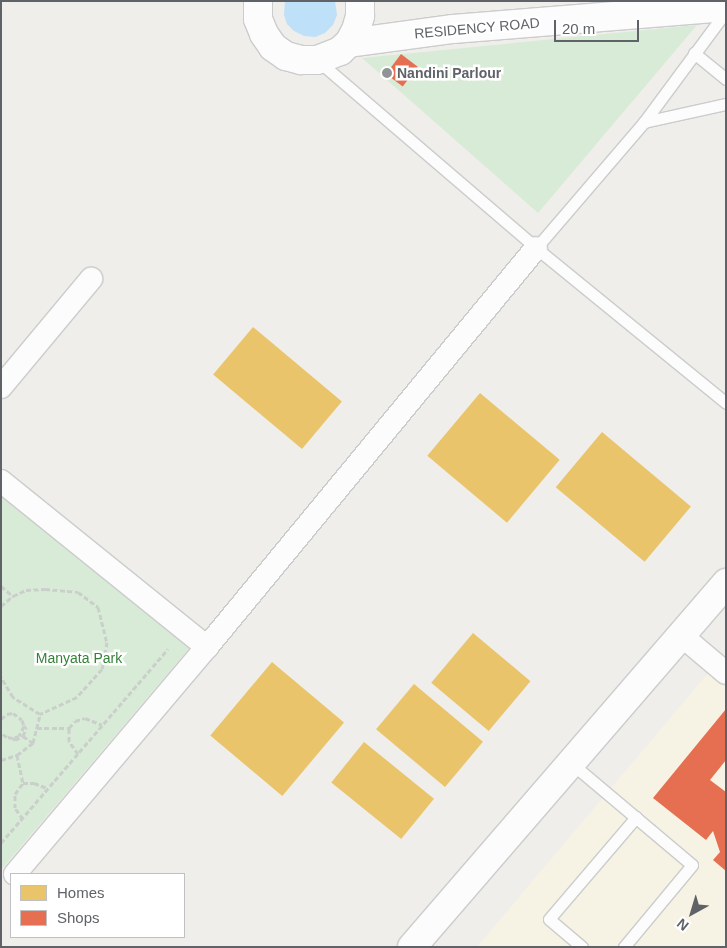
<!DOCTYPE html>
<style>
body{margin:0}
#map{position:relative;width:727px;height:948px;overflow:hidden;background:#efeeea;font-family:Helvetica,sans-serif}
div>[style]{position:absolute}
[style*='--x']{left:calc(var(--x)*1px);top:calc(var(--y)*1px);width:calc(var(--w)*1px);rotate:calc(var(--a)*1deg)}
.commercial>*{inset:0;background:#f7f3e4}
.green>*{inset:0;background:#d8ebd6}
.water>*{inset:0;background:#bfe0f9}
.homes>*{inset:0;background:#e9c46a;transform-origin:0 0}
.shops>*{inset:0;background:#e76f51;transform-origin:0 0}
.path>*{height:3px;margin-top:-1.5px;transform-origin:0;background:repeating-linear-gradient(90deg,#cacfcc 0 5px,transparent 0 7.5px)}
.roads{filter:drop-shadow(1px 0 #cbcccc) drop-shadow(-1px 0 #cbcccc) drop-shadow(0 1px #cbcccc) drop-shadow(0 -1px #cbcccc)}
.service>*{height:11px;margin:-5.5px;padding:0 5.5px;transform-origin:5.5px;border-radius:5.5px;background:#fdfcfc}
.minor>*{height:22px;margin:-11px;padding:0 11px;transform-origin:11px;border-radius:11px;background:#fdfcfc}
.tertiary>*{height:28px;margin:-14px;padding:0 14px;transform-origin:14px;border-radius:14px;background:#fdfcfc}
.dots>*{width:14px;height:14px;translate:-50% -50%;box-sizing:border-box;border:2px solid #fff;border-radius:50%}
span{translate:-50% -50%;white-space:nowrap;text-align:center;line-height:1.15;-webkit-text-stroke:5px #fff;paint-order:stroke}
.street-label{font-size:14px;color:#5f6368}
.poi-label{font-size:14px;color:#5f6368;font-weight:700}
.left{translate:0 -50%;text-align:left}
.park-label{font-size:14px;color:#348238}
.frame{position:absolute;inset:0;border:2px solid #5f6368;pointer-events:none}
.legend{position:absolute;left:10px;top:873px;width:175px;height:65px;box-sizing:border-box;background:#fff;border:1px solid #bfc1c3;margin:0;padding:6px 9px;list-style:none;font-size:15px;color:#5f6368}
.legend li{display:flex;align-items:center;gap:10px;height:25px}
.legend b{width:25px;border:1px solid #bfc1c3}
.north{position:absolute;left:667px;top:888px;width:50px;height:50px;-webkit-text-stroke:4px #fff;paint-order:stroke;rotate:219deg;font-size:14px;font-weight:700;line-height:20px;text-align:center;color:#5f6368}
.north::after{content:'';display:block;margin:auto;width:18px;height:22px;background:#5f6368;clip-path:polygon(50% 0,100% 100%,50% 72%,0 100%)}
.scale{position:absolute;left:554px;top:20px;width:85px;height:22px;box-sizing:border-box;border:2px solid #5f6368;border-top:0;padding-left:6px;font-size:15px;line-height:18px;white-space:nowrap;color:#5f6368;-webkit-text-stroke:4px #fff;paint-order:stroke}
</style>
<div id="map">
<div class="commercial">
<div style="clip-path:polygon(726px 652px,726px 947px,477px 947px)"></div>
</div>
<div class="green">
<div style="clip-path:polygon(697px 25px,538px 213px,362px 58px)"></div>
<div style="clip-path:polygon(1px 494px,191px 646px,1px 870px)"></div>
</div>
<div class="water">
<div style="clip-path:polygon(285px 1px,335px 1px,337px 15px,333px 25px,325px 33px,315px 37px,304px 36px,294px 31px,287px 24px,284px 15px)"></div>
</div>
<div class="homes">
<div style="left:253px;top:327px;width:116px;height:62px;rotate:40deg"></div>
<div style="left:480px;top:393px;width:104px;height:82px;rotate:40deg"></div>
<div style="left:602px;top:432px;width:116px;height:72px;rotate:40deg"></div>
<div style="left:473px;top:633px;width:75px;height:65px;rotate:40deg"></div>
<div style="left:272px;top:662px;width:94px;height:96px;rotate:40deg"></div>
<div style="left:414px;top:684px;width:90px;height:59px;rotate:40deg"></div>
<div style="left:364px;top:742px;width:90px;height:52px;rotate:39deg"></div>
</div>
<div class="shops">
<div style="left:401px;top:54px;width:21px;height:25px;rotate:37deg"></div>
<div style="clip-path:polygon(726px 709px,726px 760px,710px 780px,726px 792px,726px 871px,713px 860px,720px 852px,713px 831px,706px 840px,653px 798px)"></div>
</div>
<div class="path">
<div style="--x:1;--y:586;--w:16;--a:40"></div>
<div style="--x:1;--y:606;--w:16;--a:-40"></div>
<div style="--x:13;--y:596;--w:14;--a:-25"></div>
<div style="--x:26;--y:590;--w:19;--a:-3"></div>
<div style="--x:45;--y:589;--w:33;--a:5"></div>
<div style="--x:78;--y:592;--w:25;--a:37"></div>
<div style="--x:98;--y:607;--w:36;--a:76"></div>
<div style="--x:107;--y:642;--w:27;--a:100"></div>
<div style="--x:102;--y:669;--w:38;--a:132"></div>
<div style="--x:77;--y:697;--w:41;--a:155.3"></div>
<div style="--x:40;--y:714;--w:32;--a:-148"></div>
<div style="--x:13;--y:697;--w:23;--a:-121"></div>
<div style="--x:1;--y:719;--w:8;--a:-40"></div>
<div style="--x:7;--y:714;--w:6;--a:-9"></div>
<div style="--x:13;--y:713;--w:11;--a:38"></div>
<div style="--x:22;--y:720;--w:6;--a:72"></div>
<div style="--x:24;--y:726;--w:11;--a:117"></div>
<div style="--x:19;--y:736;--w:6;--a:162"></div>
<div style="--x:13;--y:738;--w:6;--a:-171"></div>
<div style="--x:7;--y:737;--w:7;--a:-146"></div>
<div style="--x:37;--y:728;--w:32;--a:0"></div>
<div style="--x:23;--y:736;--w:12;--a:35"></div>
<div style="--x:13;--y:738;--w:3;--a:45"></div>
<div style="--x:15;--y:740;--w:9;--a:-27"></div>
<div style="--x:23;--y:736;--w:9;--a:-69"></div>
<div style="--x:26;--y:728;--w:3;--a:-135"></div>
<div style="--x:78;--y:754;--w:16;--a:-125"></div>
<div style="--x:69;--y:741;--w:13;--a:-90"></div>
<div style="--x:69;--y:728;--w:9;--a:-49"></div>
<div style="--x:75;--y:721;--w:10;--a:-17"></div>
<div style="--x:85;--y:718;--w:18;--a:22"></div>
<div style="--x:17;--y:755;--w:29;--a:78"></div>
<div style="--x:1;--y:760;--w:17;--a:-17"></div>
<div style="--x:17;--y:755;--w:20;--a:-37"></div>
<div style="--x:33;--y:743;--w:30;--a:-76"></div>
<div style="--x:23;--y:819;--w:14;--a:-126"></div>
<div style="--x:15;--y:808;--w:14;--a:-90"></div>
<div style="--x:15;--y:794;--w:14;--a:-54"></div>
<div style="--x:23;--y:783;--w:11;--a:0"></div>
<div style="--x:34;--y:783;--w:14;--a:21"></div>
<div style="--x:1;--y:843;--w:256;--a:-49.3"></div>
</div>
<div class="roads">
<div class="service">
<div style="--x:694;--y:53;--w:41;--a:39.1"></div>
<div style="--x:317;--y:60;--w:289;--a:40.6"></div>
<div style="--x:536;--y:248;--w:245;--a:39.2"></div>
<div style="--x:644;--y:122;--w:84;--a:-12.4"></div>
<div style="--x:536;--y:248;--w:166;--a:-49.4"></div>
<div style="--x:644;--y:122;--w:138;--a:-53.5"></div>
<div style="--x:571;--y:763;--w:158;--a:40.1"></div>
<div style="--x:692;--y:865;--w:107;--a:129.7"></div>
<div style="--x:582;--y:947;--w:43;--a:-139.7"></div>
<div style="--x:549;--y:919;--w:134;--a:-49.5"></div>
</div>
<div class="minor">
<div style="--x:1;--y:387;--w:141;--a:-50.2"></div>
<div style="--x:1;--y:481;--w:265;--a:38.9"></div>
<div style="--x:682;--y:636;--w:57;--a:40.1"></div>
<div style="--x:15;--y:874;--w:297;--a:-49.8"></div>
<div style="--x:207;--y:647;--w:517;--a:-50.49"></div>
</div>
<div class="tertiary">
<div style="--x:258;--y:1;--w:18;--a:90"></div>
<div style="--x:258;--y:19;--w:16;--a:68"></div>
<div style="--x:264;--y:34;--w:16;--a:55"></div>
<div style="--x:273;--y:47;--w:16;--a:35"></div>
<div style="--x:286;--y:56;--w:16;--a:15"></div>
<div style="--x:301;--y:60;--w:16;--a:0"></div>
<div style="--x:317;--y:60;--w:25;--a:-21"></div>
<div style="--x:340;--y:51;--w:12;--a:-42"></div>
<div style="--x:349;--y:43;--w:15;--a:-62"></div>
<div style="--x:356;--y:30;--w:15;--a:-74"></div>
<div style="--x:360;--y:16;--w:15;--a:-90"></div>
<div style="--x:349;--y:43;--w:105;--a:-7.7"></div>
<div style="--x:453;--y:29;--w:274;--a:-4.6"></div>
<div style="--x:412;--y:947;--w:481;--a:-49.2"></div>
</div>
</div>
<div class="dots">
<div style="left:387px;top:73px;background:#919496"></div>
</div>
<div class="street-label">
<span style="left:477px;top:28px;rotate:-5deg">RESIDENCY ROAD</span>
</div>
<div class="poi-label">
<span class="left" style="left:397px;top:73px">Nandini Parlour</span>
</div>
<div class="park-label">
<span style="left:79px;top:658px">Manyata Park</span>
</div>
<div class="frame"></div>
<ul class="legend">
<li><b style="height:14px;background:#e9c46a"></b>Homes</li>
<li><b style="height:14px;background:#e76f51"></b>Shops</li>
</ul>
<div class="north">N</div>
<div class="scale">20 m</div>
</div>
